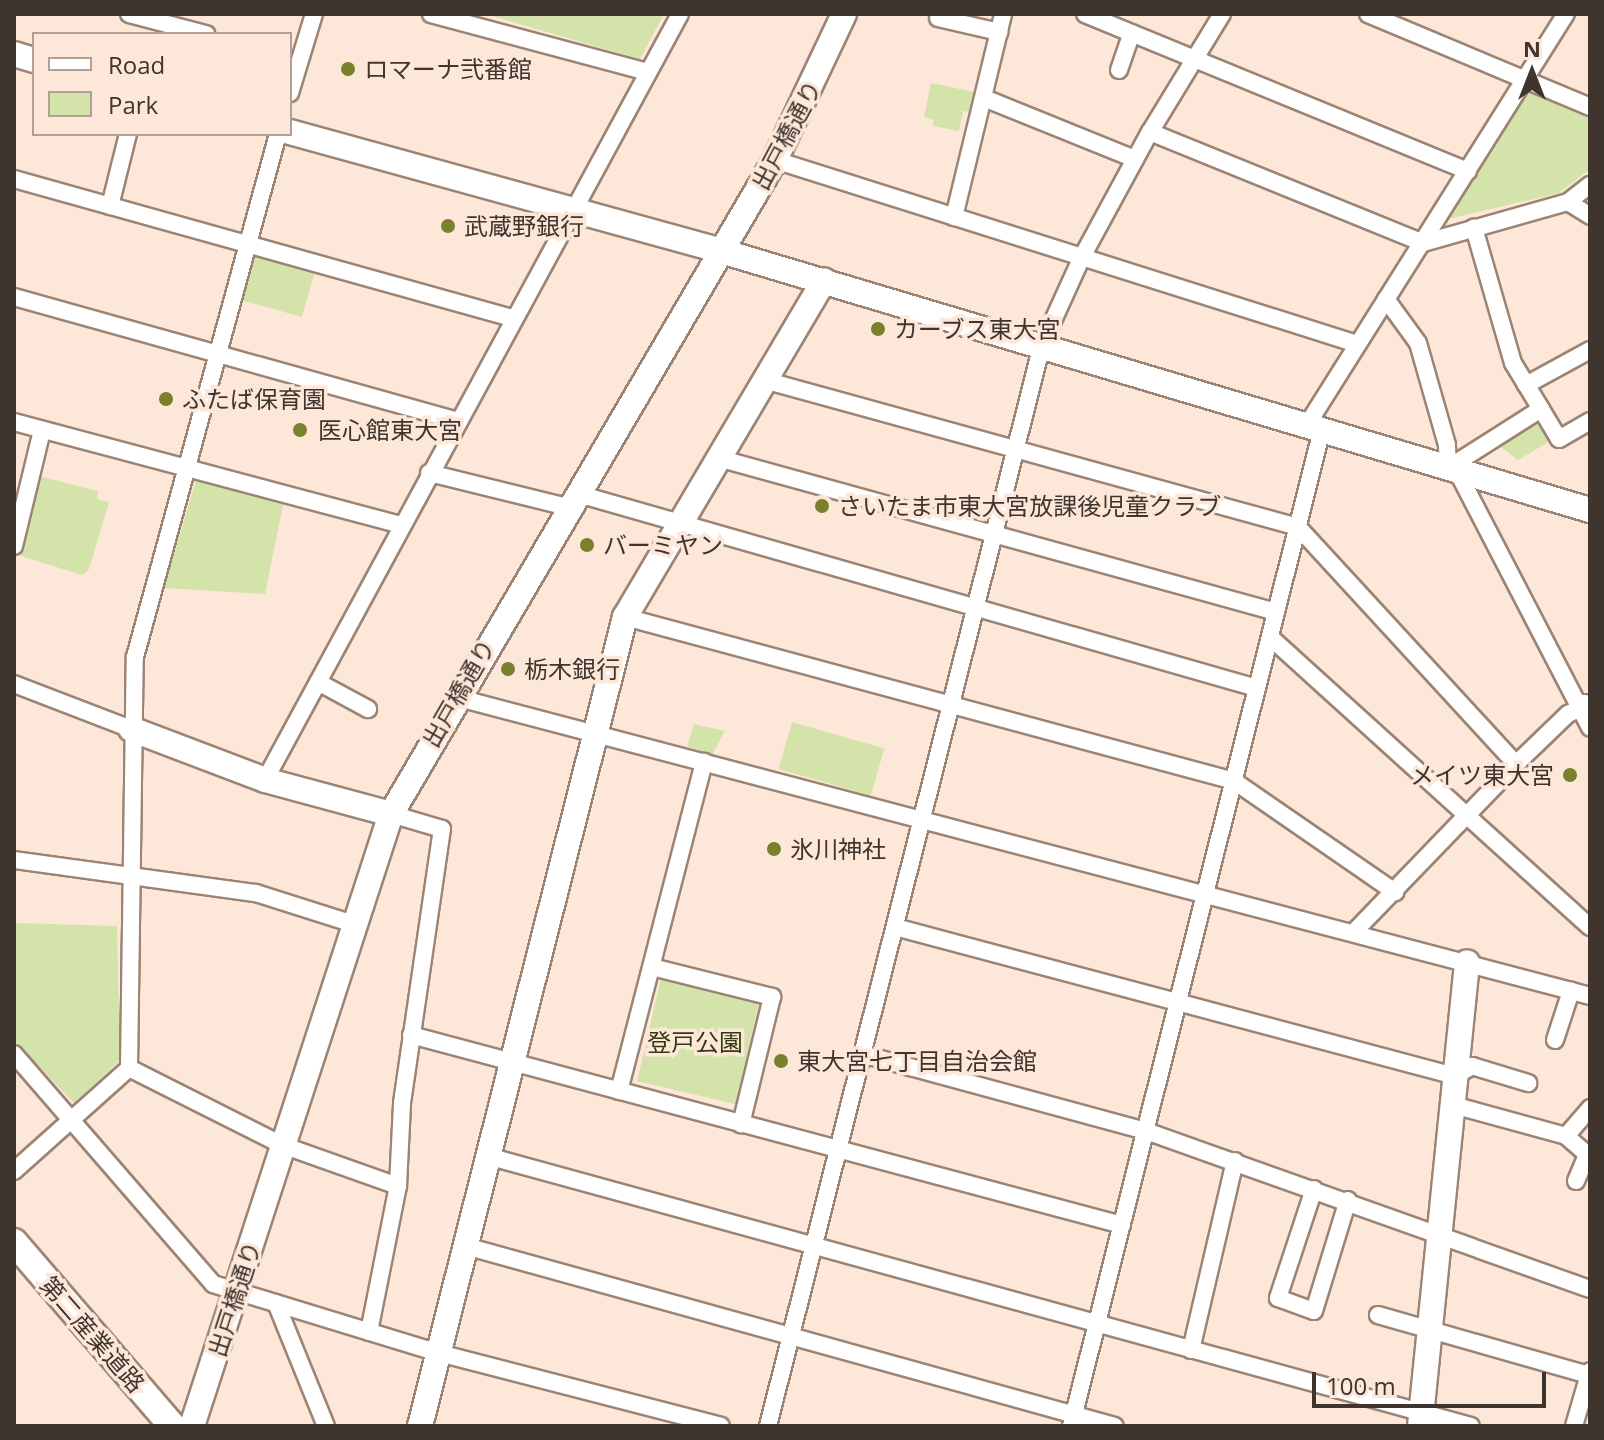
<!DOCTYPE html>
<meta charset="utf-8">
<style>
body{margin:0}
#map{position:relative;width:1604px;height:1440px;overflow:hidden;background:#fce7d9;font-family:"Open Sans","Noto Sans JP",sans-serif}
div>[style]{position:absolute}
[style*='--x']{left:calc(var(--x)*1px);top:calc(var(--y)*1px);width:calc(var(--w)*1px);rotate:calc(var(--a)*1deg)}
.green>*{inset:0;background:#d4e3a9;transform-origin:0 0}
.roads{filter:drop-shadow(2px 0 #9c8474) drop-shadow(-2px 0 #9c8474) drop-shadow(0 2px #9c8474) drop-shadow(0 -2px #9c8474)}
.street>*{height:16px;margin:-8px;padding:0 8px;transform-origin:8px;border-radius:8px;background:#fff}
.secondary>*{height:24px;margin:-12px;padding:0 12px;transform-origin:12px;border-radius:12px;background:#fff}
.primary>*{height:26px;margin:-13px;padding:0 13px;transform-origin:13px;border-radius:13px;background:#fff}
.dots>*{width:22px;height:22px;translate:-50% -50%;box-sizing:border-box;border:4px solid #fce7d9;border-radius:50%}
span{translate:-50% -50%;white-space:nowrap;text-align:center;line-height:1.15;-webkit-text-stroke:7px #fce7d9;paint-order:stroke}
.poi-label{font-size:24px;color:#3f352e}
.left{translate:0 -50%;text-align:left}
.right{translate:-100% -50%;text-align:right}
.street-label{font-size:24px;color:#3f352e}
.park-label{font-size:24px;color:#323b0f}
.frame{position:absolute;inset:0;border:16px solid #3f352e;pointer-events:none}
.legend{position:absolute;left:32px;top:32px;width:260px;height:104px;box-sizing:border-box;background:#fce7d9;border:2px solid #b0a095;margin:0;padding:10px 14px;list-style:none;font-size:24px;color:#3f352e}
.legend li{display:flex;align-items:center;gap:16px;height:40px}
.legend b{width:40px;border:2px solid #b0a095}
.north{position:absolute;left:1492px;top:32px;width:80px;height:80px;-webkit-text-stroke:6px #fce7d9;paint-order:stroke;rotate:0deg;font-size:22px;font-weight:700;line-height:32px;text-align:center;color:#3f352e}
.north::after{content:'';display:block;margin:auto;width:28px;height:36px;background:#3f352e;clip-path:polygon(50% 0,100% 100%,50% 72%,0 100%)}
.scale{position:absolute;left:1312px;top:1372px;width:234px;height:36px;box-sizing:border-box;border:4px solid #3f352e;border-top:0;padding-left:10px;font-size:24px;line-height:28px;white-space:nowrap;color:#3f352e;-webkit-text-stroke:6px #fce7d9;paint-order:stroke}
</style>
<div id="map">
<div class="green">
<div style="clip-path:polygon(485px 14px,664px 14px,640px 59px)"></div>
<div style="clip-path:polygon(931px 83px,974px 92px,972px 112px,963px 111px,959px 131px,933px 126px,934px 120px,924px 117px)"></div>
<div style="clip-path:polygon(1530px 88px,1590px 114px,1590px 169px,1559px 193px,1448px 219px)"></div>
<div style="clip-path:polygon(259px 254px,316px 267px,302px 317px,241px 300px,254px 255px)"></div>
<div style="clip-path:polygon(1537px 417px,1552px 440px,1518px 460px,1494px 442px)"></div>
<div style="clip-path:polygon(39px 476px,98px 491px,97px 499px,109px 502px,89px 569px,82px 575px,21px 556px)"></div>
<div style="clip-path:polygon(197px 477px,284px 500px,265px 594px,164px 588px)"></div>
<div style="left:792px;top:722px;width:96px;height:49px;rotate:16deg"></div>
<div style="clip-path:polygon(694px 724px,725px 731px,712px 755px,687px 746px)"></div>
<div style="clip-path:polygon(14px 923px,117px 926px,120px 1060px,74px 1103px,14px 1040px)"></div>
<div style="left:661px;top:978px;width:101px;height:106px;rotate:13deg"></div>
</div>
<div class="roads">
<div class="street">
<div style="--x:129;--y:14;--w:80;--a:14.6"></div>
<div style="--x:431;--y:14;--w:224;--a:15"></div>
<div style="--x:1085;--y:14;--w:414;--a:22.3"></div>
<div style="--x:1368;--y:14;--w:241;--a:22.7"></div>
<div style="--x:938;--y:18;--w:63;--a:12.9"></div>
<div style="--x:1119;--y:70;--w:39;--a:-71"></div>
<div style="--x:290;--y:93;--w:83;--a:-73.1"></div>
<div style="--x:984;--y:98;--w:163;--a:22"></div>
<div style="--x:1150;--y:132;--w:295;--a:22.1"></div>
<div style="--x:1423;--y:243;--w:151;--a:-15.8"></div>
<div style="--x:1568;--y:202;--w:28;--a:-38"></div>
<div style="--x:775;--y:160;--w:610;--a:17.54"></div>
<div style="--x:14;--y:179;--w:517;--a:15.6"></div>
<div style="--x:1568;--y:202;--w:26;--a:32"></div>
<div style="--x:110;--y:206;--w:74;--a:-76"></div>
<div style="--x:954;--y:217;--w:209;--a:-76.4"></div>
<div style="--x:14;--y:297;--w:460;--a:15.6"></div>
<div style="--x:1386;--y:299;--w:54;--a:54"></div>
<div style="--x:1418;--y:343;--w:106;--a:74.1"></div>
<div style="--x:1447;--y:445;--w:23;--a:88"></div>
<div style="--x:764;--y:380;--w:554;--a:15.39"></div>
<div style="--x:1298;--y:527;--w:322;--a:47.4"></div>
<div style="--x:1526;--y:385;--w:73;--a:-28.7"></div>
<div style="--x:1541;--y:409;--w:35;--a:59"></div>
<div style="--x:1559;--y:439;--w:36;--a:-30"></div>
<div style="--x:14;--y:422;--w:401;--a:14.9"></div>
<div style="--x:1307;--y:425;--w:486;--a:-57.8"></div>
<div style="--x:718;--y:458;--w:579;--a:15.43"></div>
<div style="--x:1448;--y:468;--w:110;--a:-32.4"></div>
<div style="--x:1541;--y:409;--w:54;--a:-121.3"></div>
<div style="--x:1513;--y:363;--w:141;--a:-106.1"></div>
<div style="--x:1457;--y:471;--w:289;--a:62.6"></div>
<div style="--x:429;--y:473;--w:142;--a:13.8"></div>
<div style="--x:575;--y:493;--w:709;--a:15.96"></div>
<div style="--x:14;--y:546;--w:119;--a:-76.4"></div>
<div style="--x:625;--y:617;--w:631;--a:15.07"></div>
<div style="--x:1234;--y:781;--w:196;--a:34.6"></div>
<div style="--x:1270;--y:637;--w:432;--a:42.2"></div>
<div style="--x:318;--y:682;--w:57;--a:28.4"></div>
<div style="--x:14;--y:684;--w:125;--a:21"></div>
<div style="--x:455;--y:697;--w:1174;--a:14.76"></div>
<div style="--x:265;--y:780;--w:871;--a:-61.55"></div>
<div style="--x:14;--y:860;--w:244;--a:7.8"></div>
<div style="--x:256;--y:893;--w:103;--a:17.6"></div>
<div style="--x:895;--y:927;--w:579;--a:14.9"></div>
<div style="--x:1455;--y:1076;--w:20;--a:-30"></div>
<div style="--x:1472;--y:1066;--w:59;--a:16.9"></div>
<div style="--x:1353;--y:933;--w:235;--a:-46"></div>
<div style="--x:1516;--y:764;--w:72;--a:-43.9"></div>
<div style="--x:1568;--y:714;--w:17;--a:-25"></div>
<div style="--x:652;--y:967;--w:124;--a:14"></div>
<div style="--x:772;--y:997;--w:131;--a:103.7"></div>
<div style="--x:411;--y:1035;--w:736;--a:14.96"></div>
<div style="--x:1555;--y:1040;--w:52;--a:-71.9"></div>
<div style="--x:14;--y:1054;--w:304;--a:49.1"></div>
<div style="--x:213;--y:1284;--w:236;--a:17"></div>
<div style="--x:439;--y:1353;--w:291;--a:14.5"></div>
<div style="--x:862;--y:1054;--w:294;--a:15.2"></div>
<div style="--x:1146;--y:1131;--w:471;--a:19.6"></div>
<div style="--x:129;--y:1068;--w:171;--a:26.7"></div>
<div style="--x:282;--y:1145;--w:123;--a:19.5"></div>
<div style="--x:619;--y:1091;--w:340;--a:-75.5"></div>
<div style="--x:1453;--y:1105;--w:117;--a:15.3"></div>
<div style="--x:1566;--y:1136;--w:32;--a:41"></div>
<div style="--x:1566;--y:1136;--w:37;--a:-49"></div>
<div style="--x:491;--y:1157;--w:1016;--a:15.35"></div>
<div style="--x:14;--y:1171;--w:154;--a:-41.8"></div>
<div style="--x:129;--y:1068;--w:411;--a:-89.2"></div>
<div style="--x:135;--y:657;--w:542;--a:-74.71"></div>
<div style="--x:1576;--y:1181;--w:28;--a:-67"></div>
<div style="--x:1314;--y:1189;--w:115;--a:108.3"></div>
<div style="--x:1278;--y:1298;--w:38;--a:20"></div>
<div style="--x:1314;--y:1311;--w:116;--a:-73"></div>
<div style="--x:469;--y:1247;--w:670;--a:15.49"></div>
<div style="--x:276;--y:1303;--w:133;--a:67.9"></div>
<div style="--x:1378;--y:1315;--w:219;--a:15.9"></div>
<div style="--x:369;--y:1332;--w:149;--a:-78.8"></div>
<div style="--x:398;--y:1186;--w:83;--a:-87.2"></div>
<div style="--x:402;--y:1103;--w:277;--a:-81.7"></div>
<div style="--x:442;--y:829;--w:53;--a:-163.6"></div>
<div style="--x:1191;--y:1350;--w:194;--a:-76.9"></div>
<div style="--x:768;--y:1426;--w:1115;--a:-75.78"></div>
<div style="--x:1042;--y:345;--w:97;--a:-65.6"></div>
<div style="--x:1082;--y:257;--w:142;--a:-61.5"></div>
<div style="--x:1150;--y:132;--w:138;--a:-58.6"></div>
<div style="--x:1071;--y:1426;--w:1027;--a:-75.86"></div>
<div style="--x:1574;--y:1426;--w:57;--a:-73.8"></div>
</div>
<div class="secondary">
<div style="--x:14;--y:54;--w:21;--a:17"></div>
<div style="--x:290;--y:132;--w:447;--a:15.4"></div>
<div style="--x:721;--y:251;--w:907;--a:16.6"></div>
<div style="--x:1583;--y:707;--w:7;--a:8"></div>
<div style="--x:131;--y:729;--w:143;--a:20.8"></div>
<div style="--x:265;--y:780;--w:131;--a:15.1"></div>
<div style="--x:192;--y:1426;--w:644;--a:-71.99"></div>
<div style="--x:391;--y:814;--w:758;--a:-59.58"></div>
<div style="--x:775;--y:160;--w:161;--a:-64.7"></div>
<div style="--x:420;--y:1426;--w:835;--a:-75.78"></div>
<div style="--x:625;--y:617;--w:391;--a:-59.4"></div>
<div style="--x:1420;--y:1426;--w:466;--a:-84.2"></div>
</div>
<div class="primary">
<div style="--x:14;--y:1242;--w:243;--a:49.3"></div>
</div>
</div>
<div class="dots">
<div style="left:348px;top:69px;background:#79812c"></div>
<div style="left:448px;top:226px;background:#79812c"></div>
<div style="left:878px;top:329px;background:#79812c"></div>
<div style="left:166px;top:399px;background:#79812c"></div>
<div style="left:300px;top:430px;background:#79812c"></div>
<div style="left:822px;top:506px;background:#79812c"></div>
<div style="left:587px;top:545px;background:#79812c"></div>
<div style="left:508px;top:669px;background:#79812c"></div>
<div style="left:1570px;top:775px;background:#79812c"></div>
<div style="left:774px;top:849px;background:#79812c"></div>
<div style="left:781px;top:1061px;background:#79812c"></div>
</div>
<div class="poi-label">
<span class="left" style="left:364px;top:69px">ロマーナ弐番館</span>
<span class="left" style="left:464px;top:226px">武蔵野銀行</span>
<span class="left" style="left:894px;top:329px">カーブス東大宮</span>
<span class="left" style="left:182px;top:399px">ふたば保育園</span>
<span class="left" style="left:318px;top:430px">医心館東大宮</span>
<span class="left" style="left:838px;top:506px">さいたま市東大宮放課後児童クラブ</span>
<span class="left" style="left:603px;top:545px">バーミヤン</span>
<span class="left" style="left:524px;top:669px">栃木銀行</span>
<span class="right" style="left:1554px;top:775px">メイツ東大宮</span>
<span class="left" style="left:790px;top:849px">氷川神社</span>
<span class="left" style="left:797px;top:1061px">東大宮七丁目自治会館</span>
</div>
<div class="street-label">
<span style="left:786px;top:135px;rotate:-62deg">出戸橋通り</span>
<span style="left:458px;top:693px;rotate:-60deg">出戸橋通り</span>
<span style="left:234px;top:1299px;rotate:-72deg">出戸橋通り</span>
<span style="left:93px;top:1334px;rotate:49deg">第二産業道路</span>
</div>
<div class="park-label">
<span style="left:695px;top:1042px">登戸公園</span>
</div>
<div class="frame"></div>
<ul class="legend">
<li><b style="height:10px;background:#fff"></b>Road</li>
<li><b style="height:22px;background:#d4e3a9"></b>Park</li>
</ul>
<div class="north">N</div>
<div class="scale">100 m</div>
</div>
